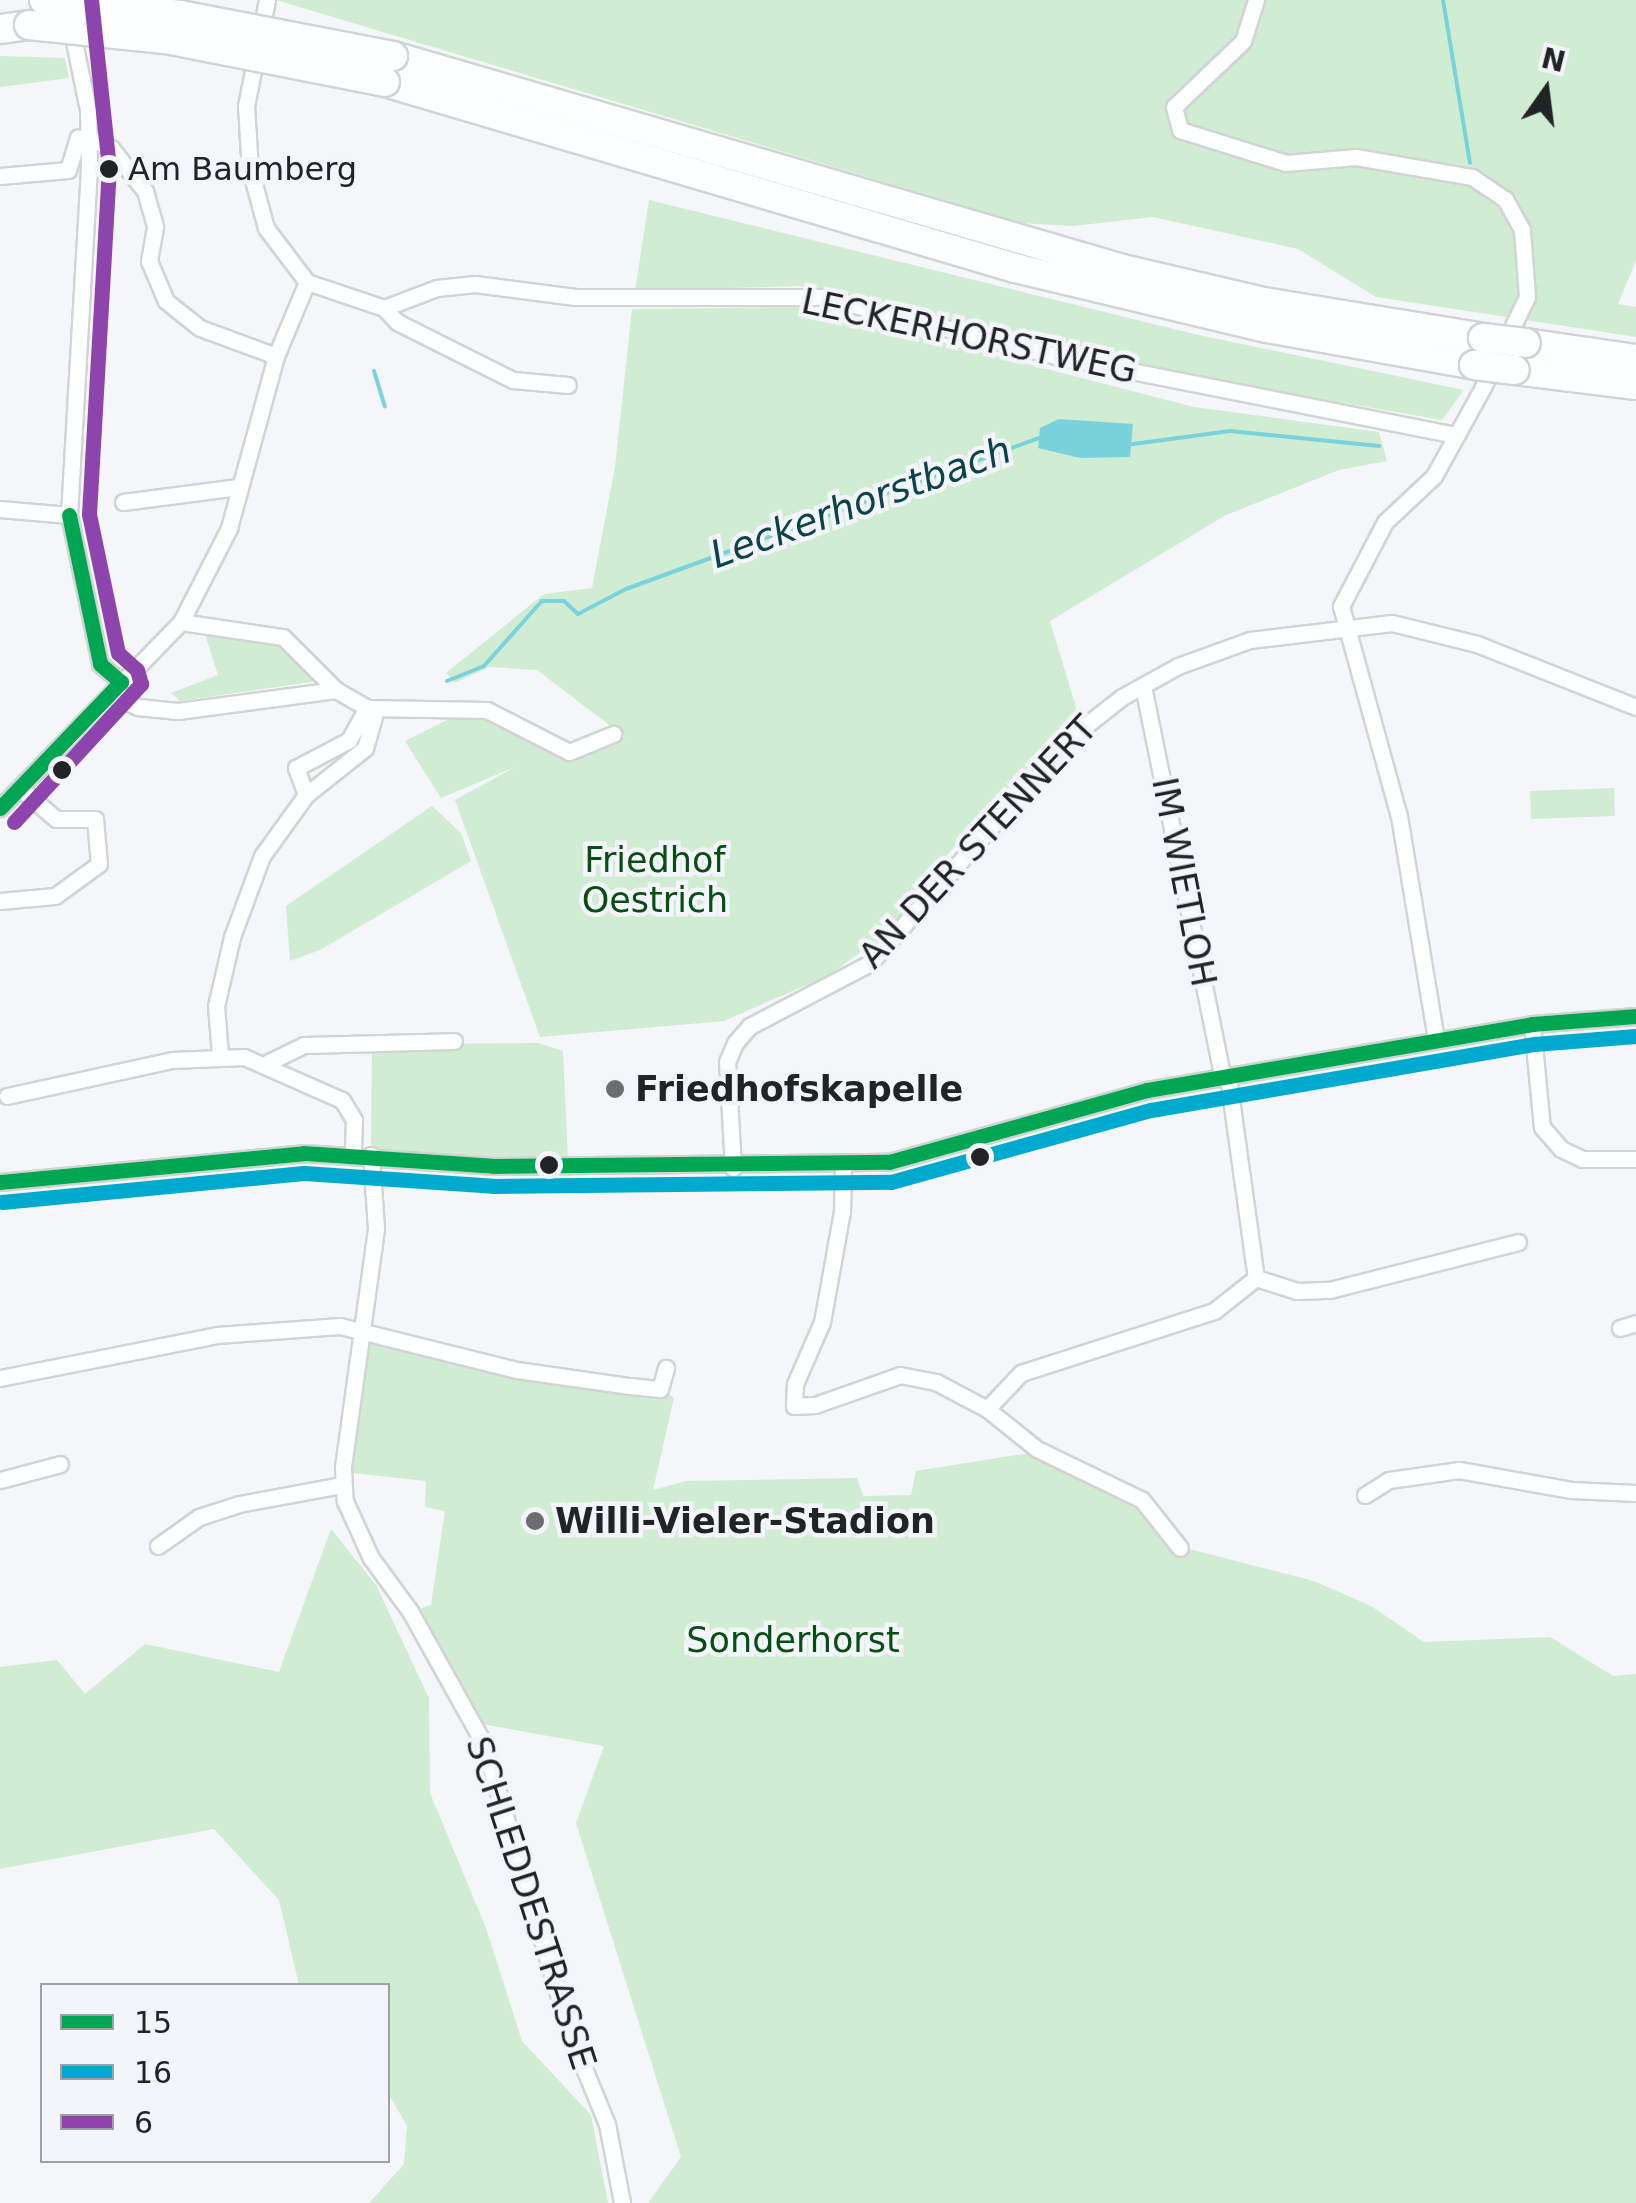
<!DOCTYPE html>
<style>
body{margin:0}
#map{position:relative;width:1636px;height:2203px;overflow:hidden;background:#f4f6f9;font-family:"DejaVu Sans",sans-serif}
div>[style]{position:absolute}
[style*='--x']{left:calc(var(--x)*1px);top:calc(var(--y)*1px);width:calc(var(--w)*1px);rotate:calc(var(--a)*1deg)}
.green>*{inset:0;background:#d0ecd2;transform-origin:0 0}
.water>*{inset:0;background:#7ad3dc}
.stream>*{height:4px;margin:-2px;padding:0 2px;transform-origin:2px;border-radius:2px;background:#7ad3dc}
.roads{filter:drop-shadow(2px 0 #d1d3d5) drop-shadow(-2px 0 #d1d3d5) drop-shadow(0 2px #d1d3d5) drop-shadow(0 -2px #d1d3d5)}
.minor>*{height:15px;margin:-7.5px;padding:0 7.5px;transform-origin:7.5px;border-radius:7.5px;background:#fdfefe}
.motorway>*{height:28px;margin:-14px;padding:0 14px;transform-origin:14px;border-radius:14px;background:#fdfefe}
.bridges{filter:drop-shadow(2px 0 #d1d3d5) drop-shadow(-2px 0 #d1d3d5) drop-shadow(0 2px #d1d3d5) drop-shadow(0 -2px #d1d3d5)}
.motorway-bridge>*{height:28px;margin:-14px;padding:0 14px;transform-origin:14px;border-radius:14px;background:#fdfefe}
.bus-1>*{height:15px;margin:-7.5px;padding:0 7.5px;transform-origin:7.5px;border-radius:7.5px;background:#00a651}
.bus-2>*{height:15px;margin:-7.5px;padding:0 7.5px;transform-origin:7.5px;border-radius:7.5px;background:#00a9ce}
.bus-3>*{height:15px;margin:-7.5px;padding:0 7.5px;transform-origin:7.5px;border-radius:7.5px;background:#8e44ad}
.dots>*{width:28px;height:28px;translate:-50% -50%;box-sizing:border-box;border:5px solid #f3f5fa;border-radius:50%}
span{translate:-50% -50%;white-space:nowrap;text-align:center;line-height:1.15;-webkit-text-stroke:9px #f3f5fa;paint-order:stroke}
.bus-label{font-size:32px;color:#222325}
.left{translate:0 -50%;text-align:left}
.street-label{font-size:35px;color:#222325}
.park-label{font-size:35px;color:#074e13}
.poi-label{font-size:35px;color:#222325;font-weight:700}
.water-label{font-size:38px;color:#0a4449;font-style:italic}
.legend{position:absolute;left:40px;top:1983px;width:350px;height:180px;box-sizing:border-box;background:#f3f5fa;border:2px solid #9fa1a5;margin:0;padding:12px 18px;list-style:none;font-size:30px;color:#222325}
.legend li{display:flex;align-items:center;gap:20px;height:50px}
.legend b{width:50px;border:2px solid #9fa1a5}
.north{position:absolute;left:1496px;top:40px;width:100px;height:100px;-webkit-text-stroke:8px #f3f5fa;paint-order:stroke;rotate:14deg;font-size:28px;font-weight:700;line-height:40px;text-align:center;color:#222325}
.north::after{content:'';display:block;margin:auto;width:35px;height:45px;background:#222325;clip-path:polygon(50% 0,100% 100%,50% 72%,0 100%)}
</style>
<div id="map">
<div class="green">
<div style="clip-path:polygon(276px 0,1636px 0,1636px 261px,1618px 304px,1636px 307px,1636px 337px,1376px 297px,1298px 249px,1153px 217px,1073px 226px,1021px 223px)"></div>
<div style="clip-path:polygon(0 56px,65px 58px,69px 78px,0 87px)"></div>
<div style="clip-path:polygon(649px 200px,1194px 334px,1464px 390px,1442px 420px,1129px 366px,800px 286px,635px 291px)"></div>
<div style="clip-path:polygon(806px 307px,1194px 407px,1379px 432px,1387px 461px,1339px 470px,1226px 515px,1050px 621px,1078px 714px,934px 869px,887px 933px,829px 975px,724px 1021px,540px 1037px,455px 800px,515px 767px,441px 798px,405px 741px,447px 720px,489px 716px,553px 751px,625px 737px,537px 670px,489px 667px,455px 683px,446px 673px,544px 594px,592px 588px,615px 467px,632px 309px)"></div>
<div style="clip-path:polygon(205px 634px,284px 645px,318px 681px,180px 701px,171px 693px,218px 675px)"></div>
<div style="left:1614px;top:788px;width:28px;height:84px;rotate:88deg"></div>
<div style="clip-path:polygon(432px 806px,461px 833px,471px 861px,320px 950px,290px 961px,286px 906px)"></div>
<div style="clip-path:polygon(539px 1043px,563px 1051px,568px 1161px,371px 1155px,372px 1044px)"></div>
<div style="clip-path:polygon(366px 1332px,662px 1390px,674px 1398px,653px 1490px,686px 1481px,857px 1478px,863px 1496px,911px 1495px,916px 1471px,1036px 1452px,1120px 1489px,1181px 1547px,1314px 1581px,1371px 1606px,1424px 1642px,1550px 1637px,1613px 1676px,1636px 1674px,1636px 2203px,648px 2203px,681px 2157px,576px 1823px,604px 1746px,476px 1723px,414px 1611px,431px 1605px,445px 1511px,425px 1507px,426px 1481px,344px 1472px)"></div>
<div style="clip-path:polygon(331px 1529px,376px 1585px,429px 1698px,430px 1793px,486px 1928px,522px 2041px,591px 2115px,608px 2203px,369px 2203px,404px 2164px,407px 2126px,388px 2093px,388px 1986px,299px 1985px,279px 1900px,214px 1829px,0 1869px,0 1667px,57px 1660px,85px 1694px,145px 1644px,279px 1672px)"></div>
</div>
<div class="water">
<div style="clip-path:polygon(1059px 419px,1133px 424px,1130px 457px,1080px 458px,1038px 448px,1040px 428px)"></div>
</div>
<div class="stream">
<div style="--x:1443;--y:0;--w:165;--a:80.6"></div>
<div style="--x:240;--y:129;--w:26;--a:86"></div>
<div style="--x:374;--y:371;--w:37;--a:73"></div>
<div style="--x:1126;--y:445;--w:105;--a:-7.7"></div>
<div style="--x:1230;--y:431;--w:150;--a:5.7"></div>
<div style="--x:447;--y:681;--w:40;--a:-22"></div>
<div style="--x:484;--y:666;--w:87;--a:-48.3"></div>
<div style="--x:542;--y:601;--w:22;--a:0"></div>
<div style="--x:564;--y:601;--w:19;--a:43"></div>
<div style="--x:578;--y:614;--w:54;--a:-27.5"></div>
<div style="--x:626;--y:589;--w:443;--a:-20.1"></div>
</div>
<div class="roads">
<div class="minor">
<div style="--x:267;--y:0;--w:108;--a:101.2"></div>
<div style="--x:246;--y:106;--w:63;--a:86.4"></div>
<div style="--x:250;--y:169;--w:61;--a:74.8"></div>
<div style="--x:266;--y:228;--w:68;--a:52.8"></div>
<div style="--x:1256;--y:0;--w:43;--a:107.6"></div>
<div style="--x:1243;--y:41;--w:95;--a:136.3"></div>
<div style="--x:1174;--y:107;--w:24;--a:75"></div>
<div style="--x:1180;--y:130;--w:111;--a:17.3"></div>
<div style="--x:1286;--y:163;--w:70;--a:-4.9"></div>
<div style="--x:1356;--y:157;--w:118;--a:9.8"></div>
<div style="--x:1472;--y:177;--w:40;--a:34"></div>
<div style="--x:1505;--y:199;--w:35;--a:61"></div>
<div style="--x:1522;--y:230;--w:67;--a:85.7"></div>
<div style="--x:1527;--y:297;--w:102;--a:116.1"></div>
<div style="--x:1482;--y:389;--w:99;--a:118.9"></div>
<div style="--x:1434;--y:476;--w:67;--a:136.8"></div>
<div style="--x:1385;--y:522;--w:95;--a:117.6"></div>
<div style="--x:1341;--y:606;--w:218;--a:74.6"></div>
<div style="--x:1399;--y:816;--w:227;--a:80.6"></div>
<div style="--x:71;--y:27;--w:85;--a:78.4"></div>
<div style="--x:88;--y:110;--w:58;--a:89"></div>
<div style="--x:89;--y:168;--w:348;--a:93.3"></div>
<div style="--x:69;--y:515;--w:152;--a:78.2"></div>
<div style="--x:100;--y:664;--w:28;--a:41"></div>
<div style="--x:89;--y:138;--w:24;--a:24"></div>
<div style="--x:111;--y:148;--w:55;--a:51.7"></div>
<div style="--x:145;--y:191;--w:37;--a:74"></div>
<div style="--x:155;--y:227;--w:35;--a:100"></div>
<div style="--x:149;--y:261;--w:43;--a:67"></div>
<div style="--x:166;--y:301;--w:43;--a:38.5"></div>
<div style="--x:200;--y:328;--w:81;--a:20.2"></div>
<div style="--x:0;--y:176;--w:68;--a:-5"></div>
<div style="--x:68;--y:170;--w:34;--a:-73"></div>
<div style="--x:78;--y:138;--w:11;--a:0"></div>
<div style="--x:307;--y:282;--w:81;--a:18.7"></div>
<div style="--x:384;--y:308;--w:57;--a:-20.7"></div>
<div style="--x:437;--y:288;--w:38;--a:-6"></div>
<div style="--x:475;--y:284;--w:101;--a:7.4"></div>
<div style="--x:575;--y:297;--w:248;--a:0"></div>
<div style="--x:823;--y:297;--w:240;--a:14.2"></div>
<div style="--x:1056;--y:356;--w:408;--a:11.2"></div>
<div style="--x:384;--y:308;--w:19;--a:47"></div>
<div style="--x:397;--y:322;--w:130;--a:26.6"></div>
<div style="--x:513;--y:380;--w:55;--a:5.2"></div>
<div style="--x:123;--y:502;--w:116;--a:-7.4"></div>
<div style="--x:0;--y:509;--w:69;--a:5"></div>
<div style="--x:181;--y:622;--w:103;--a:8.4"></div>
<div style="--x:283;--y:637;--w:75;--a:45"></div>
<div style="--x:336;--y:690;--w:36;--a:30"></div>
<div style="--x:367;--y:708;--w:120;--a:1"></div>
<div style="--x:487;--y:710;--w:92;--a:27.1"></div>
<div style="--x:569;--y:752;--w:48;--a:-22.2"></div>
<div style="--x:1143;--y:686;--w:400;--a:78.5"></div>
<div style="--x:111;--y:695;--w:30;--a:24"></div>
<div style="--x:138;--y:707;--w:40;--a:5.7"></div>
<div style="--x:178;--y:711;--w:159;--a:-7.6"></div>
<div style="--x:306;--y:795;--w:29;--a:-110"></div>
<div style="--x:296;--y:768;--w:60;--a:-27.8"></div>
<div style="--x:349;--y:740;--w:37;--a:-61"></div>
<div style="--x:0;--y:808;--w:260;--a:-45.8"></div>
<div style="--x:181;--y:622;--w:106;--a:-62.9"></div>
<div style="--x:229;--y:528;--w:178;--a:-74.7"></div>
<div style="--x:276;--y:356;--w:80;--a:-67.3"></div>
<div style="--x:0;--y:901;--w:55;--a:-5.2"></div>
<div style="--x:55;--y:896;--w:54;--a:-36"></div>
<div style="--x:99;--y:864;--w:45;--a:-95.1"></div>
<div style="--x:95;--y:819;--w:39;--a:180"></div>
<div style="--x:56;--y:819;--w:46;--a:-139.4"></div>
<div style="--x:1532;--y:1024;--w:103;--a:84.5"></div>
<div style="--x:1542;--y:1127;--w:29;--a:49"></div>
<div style="--x:1561;--y:1149;--w:23;--a:25"></div>
<div style="--x:1582;--y:1159;--w:54;--a:0"></div>
<div style="--x:220;--y:1054;--w:48;--a:-94.8"></div>
<div style="--x:216;--y:1006;--w:71;--a:-76.9"></div>
<div style="--x:232;--y:937;--w:86;--a:-69.7"></div>
<div style="--x:262;--y:856;--w:75;--a:-54.2"></div>
<div style="--x:306;--y:795;--w:75;--a:-38.5"></div>
<div style="--x:365;--y:748;--w:40;--a:-74"></div>
<div style="--x:267;--y:1063;--w:41;--a:-25.9"></div>
<div style="--x:304;--y:1045;--w:150;--a:-1.5"></div>
<div style="--x:1228;--y:1077;--w:203;--a:82.1"></div>
<div style="--x:7;--y:1096;--w:169;--a:-12.3"></div>
<div style="--x:172;--y:1060;--w:72;--a:-2.4"></div>
<div style="--x:244;--y:1057;--w:107;--a:23.7"></div>
<div style="--x:342;--y:1100;--w:23;--a:59"></div>
<div style="--x:354;--y:1120;--w:34;--a:92"></div>
<div style="--x:371;--y:1155;--w:74;--a:86.1"></div>
<div style="--x:376;--y:1229;--w:241;--a:97.9"></div>
<div style="--x:343;--y:1468;--w:33;--a:87"></div>
<div style="--x:345;--y:1501;--w:63;--a:65.5"></div>
<div style="--x:371;--y:1558;--w:66;--a:53.7"></div>
<div style="--x:410;--y:1611;--w:150;--a:60.9"></div>
<div style="--x:483;--y:1742;--w:305;--a:73.4"></div>
<div style="--x:570;--y:2034;--w:97;--a:67.7"></div>
<div style="--x:607;--y:2124;--w:80;--a:79.2"></div>
<div style="--x:843;--y:1165;--w:46;--a:91.2"></div>
<div style="--x:842;--y:1211;--w:113;--a:100.2"></div>
<div style="--x:822;--y:1322;--w:68;--a:113.5"></div>
<div style="--x:795;--y:1384;--w:22;--a:93"></div>
<div style="--x:794;--y:1406;--w:21;--a:-3"></div>
<div style="--x:815;--y:1405;--w:90;--a:-19.4"></div>
<div style="--x:900;--y:1375;--w:37;--a:11"></div>
<div style="--x:936;--y:1382;--w:58;--a:27.9"></div>
<div style="--x:987;--y:1409;--w:64;--a:38.7"></div>
<div style="--x:1037;--y:1449;--w:117;--a:25.9"></div>
<div style="--x:1142;--y:1500;--w:61;--a:51.6"></div>
<div style="--x:733;--y:1168;--w:106;--a:-93.2"></div>
<div style="--x:727;--y:1062;--w:21;--a:-67"></div>
<div style="--x:735;--y:1043;--w:23;--a:-49"></div>
<div style="--x:750;--y:1026;--w:136;--a:-27.7"></div>
<div style="--x:870;--y:963;--w:301;--a:-48.4"></div>
<div style="--x:1070;--y:738;--w:66;--a:-38.3"></div>
<div style="--x:1122;--y:697;--w:64;--a:-29"></div>
<div style="--x:1178;--y:666;--w:77;--a:-19.9"></div>
<div style="--x:1250;--y:640;--w:143;--a:-6.8"></div>
<div style="--x:1392;--y:623;--w:88;--a:13.9"></div>
<div style="--x:1477;--y:644;--w:171;--a:21.6"></div>
<div style="--x:0;--y:1182;--w:305;--a:-5.4"></div>
<div style="--x:304;--y:1153;--w:189;--a:3.9"></div>
<div style="--x:493;--y:1166;--w:396;--a:-0.6"></div>
<div style="--x:889;--y:1162;--w:268;--a:-15.6"></div>
<div style="--x:1147;--y:1090;--w:391;--a:-9.7"></div>
<div style="--x:1532;--y:1024;--w:104;--a:-4.4"></div>
<div style="--x:1256;--y:1278;--w:43;--a:17.6"></div>
<div style="--x:1297;--y:1291;--w:33;--a:-2"></div>
<div style="--x:1330;--y:1290;--w:194;--a:-14.3"></div>
<div style="--x:1620;--y:1328;--w:17;--a:-17"></div>
<div style="--x:0;--y:1378;--w:221;--a:-11.2"></div>
<div style="--x:217;--y:1335;--w:123;--a:-4.2"></div>
<div style="--x:340;--y:1326;--w:182;--a:14"></div>
<div style="--x:517;--y:1370;--w:114;--a:8.1"></div>
<div style="--x:630;--y:1386;--w:30;--a:6"></div>
<div style="--x:660;--y:1389;--w:22;--a:-74"></div>
<div style="--x:987;--y:1409;--w:50;--a:-46.6"></div>
<div style="--x:1021;--y:1373;--w:203;--a:-17.8"></div>
<div style="--x:1214;--y:1311;--w:53;--a:-38.2"></div>
<div style="--x:0;--y:1480;--w:62;--a:-14.9"></div>
<div style="--x:1365;--y:1495;--w:28;--a:-32"></div>
<div style="--x:1389;--y:1480;--w:71;--a:-8.1"></div>
<div style="--x:1459;--y:1470;--w:114;--a:10.1"></div>
<div style="--x:1571;--y:1490;--w:65;--a:2.6"></div>
<div style="--x:158;--y:1546;--w:50;--a:-35.3"></div>
<div style="--x:199;--y:1517;--w:42;--a:-18"></div>
<div style="--x:239;--y:1504;--w:105;--a:-10.5"></div>
</div>
<div class="motorway">
<div style="--x:0;--y:29;--w:29;--a:-8"></div>
<div style="--x:393;--y:56;--w:760;--a:16.27"></div>
<div style="--x:1123;--y:269;--w:145;--a:13.2"></div>
<div style="--x:1264;--y:302;--w:222;--a:9.3"></div>
<div style="--x:385;--y:82;--w:657;--a:16.45"></div>
<div style="--x:1015;--y:268;--w:259;--a:13.4"></div>
<div style="--x:1267;--y:328;--w:210;--a:10.1"></div>
<div style="--x:1526;--y:343;--w:111;--a:8.3"></div>
<div style="--x:1515;--y:370;--w:122;--a:7.1"></div>
</div>
</div>
<div class="bridges">
<div class="motorway-bridge">
<div style="--x:44;--y:0;--w:137;--a:6.3"></div>
<div style="--x:180;--y:15;--w:217;--a:10.9"></div>
<div style="--x:29;--y:25;--w:143;--a:6"></div>
<div style="--x:171;--y:40;--w:218;--a:11.1"></div>
<div style="--x:1483;--y:338;--w:43;--a:6.6"></div>
<div style="--x:1474;--y:365;--w:41;--a:7"></div>
</div>
</div>
<div class="bus-1">
<div style="--x:69;--y:515;--w:152;--a:78.2"></div>
<div style="--x:100;--y:664;--w:28;--a:41"></div>
<div style="--x:0;--y:808;--w:175;--a:-46.2"></div>
<div style="--x:0;--y:1182;--w:305;--a:-5.4"></div>
<div style="--x:304;--y:1153;--w:189;--a:3.9"></div>
<div style="--x:493;--y:1166;--w:396;--a:-0.6"></div>
<div style="--x:889;--y:1162;--w:268;--a:-15.6"></div>
<div style="--x:1147;--y:1090;--w:391;--a:-9.7"></div>
<div style="--x:1532;--y:1024;--w:104;--a:-4.4"></div>
</div>
<div class="bus-2">
<div style="--x:2;--y:1202;--w:303;--a:-5.5"></div>
<div style="--x:304;--y:1173;--w:189;--a:3.9"></div>
<div style="--x:493;--y:1186;--w:398;--a:-0.6"></div>
<div style="--x:891;--y:1182;--w:270;--a:-15.5"></div>
<div style="--x:1151;--y:1110;--w:389;--a:-9.8"></div>
<div style="--x:1534;--y:1044;--w:102;--a:-4.5"></div>
</div>
<div class="bus-3">
<div style="--x:14;--y:822;--w:188;--a:-47.4"></div>
<div style="--x:141;--y:684;--w:15;--a:-106"></div>
<div style="--x:137;--y:670;--w:25;--a:-138"></div>
<div style="--x:118;--y:653;--w:142;--a:-101.8"></div>
<div style="--x:89;--y:514;--w:347;--a:-86.7"></div>
<div style="--x:109;--y:168;--w:169;--a:-96.1"></div>
</div>
<div class="dots">
<div style="left:109px;top:169px;background:#222325"></div>
<div style="left:62px;top:770px;background:#222325"></div>
<div style="left:615px;top:1089px;background:#6c6d6f"></div>
<div style="left:980px;top:1157px;background:#222325"></div>
<div style="left:549px;top:1165px;background:#222325"></div>
<div style="left:535px;top:1521px;background:#6c6d6f"></div>
</div>
<div class="bus-label">
<span class="left" style="left:128px;top:169px">Am Baumberg</span>
</div>
<div class="street-label">
<span style="left:969px;top:336px;rotate:12deg">LECKERHORSTWEG</span>
<span style="left:978px;top:842px;rotate:-47deg">AN DER STENNERT</span>
<span style="left:1184px;top:882px;rotate:79deg">IM WIETLOH</span>
<span style="left:531px;top:1903px;rotate:72deg">SCHLEDDESTRASSE</span>
</div>
<div class="park-label">
<span style="left:655px;top:880px">Friedhof<br>Oestrich</span>
<span style="left:793px;top:1640px">Sonderhorst</span>
</div>
<div class="poi-label">
<span class="left" style="left:635px;top:1089px">Friedhofskapelle</span>
<span class="left" style="left:555px;top:1521px">Willi-Vieler-Stadion</span>
</div>
<div class="water-label">
<span style="left:861px;top:503px;rotate:-20deg">Leckerhorstbach</span>
</div>
<ul class="legend">
<li><b style="height:12px;background:#00a651"></b>15</li>
<li><b style="height:12px;background:#00a9ce"></b>16</li>
<li><b style="height:12px;background:#8e44ad"></b>6</li>
</ul>
<div class="north">N</div>
</div>
